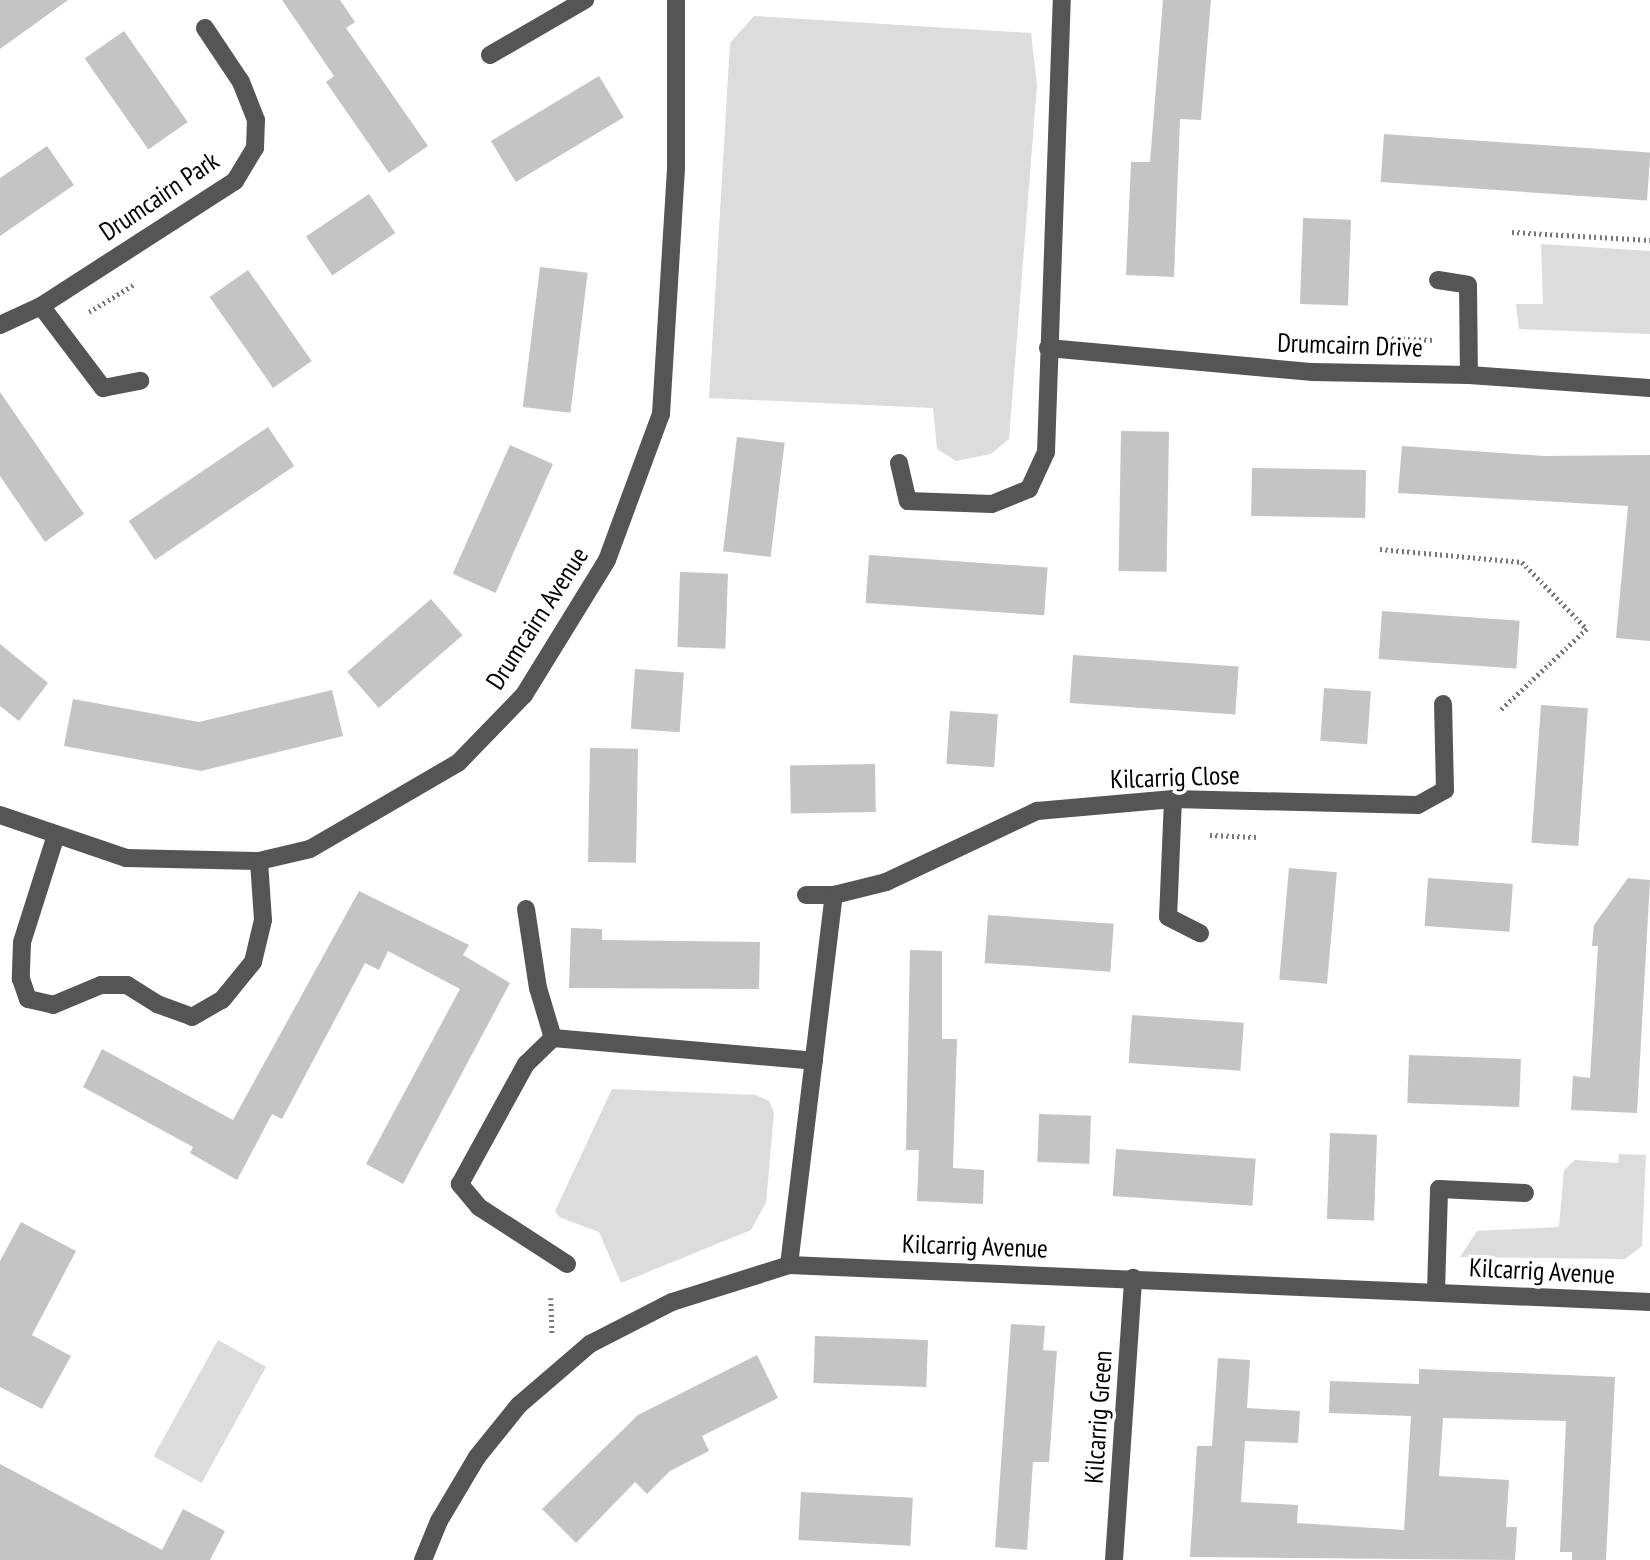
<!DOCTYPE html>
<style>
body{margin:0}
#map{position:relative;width:1650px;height:1560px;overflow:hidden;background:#fff;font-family:"PT Sans Narrow",sans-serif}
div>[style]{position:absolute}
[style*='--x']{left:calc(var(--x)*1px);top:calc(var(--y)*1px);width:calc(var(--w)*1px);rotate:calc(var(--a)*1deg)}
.green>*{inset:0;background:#dcdcdc;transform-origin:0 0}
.building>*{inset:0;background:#c4c4c4;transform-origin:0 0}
.path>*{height:4.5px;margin-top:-2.25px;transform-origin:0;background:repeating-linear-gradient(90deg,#777 0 2px,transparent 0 5.5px)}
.minor>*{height:18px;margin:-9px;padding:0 9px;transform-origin:9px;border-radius:9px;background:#555}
span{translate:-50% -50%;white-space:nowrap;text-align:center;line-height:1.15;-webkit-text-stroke:7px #fff;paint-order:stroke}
.street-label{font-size:26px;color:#000}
</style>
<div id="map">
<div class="green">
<div style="clip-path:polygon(754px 16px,1031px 33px,1037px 85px,1009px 439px,991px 454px,956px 461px,937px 449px,933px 408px,709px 398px,730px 43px)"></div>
<div style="clip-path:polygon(1541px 244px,1650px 251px,1650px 334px,1519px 329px,1516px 304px,1543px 304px)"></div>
<div style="clip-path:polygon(612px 1089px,756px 1095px,769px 1101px,774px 1113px,766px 1203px,751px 1230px,621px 1283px,599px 1232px,559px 1217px,555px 1211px)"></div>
<div style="clip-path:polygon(1619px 1154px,1646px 1155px,1642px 1246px,1625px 1259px,1460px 1257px,1477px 1231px,1559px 1227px,1564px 1170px,1575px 1160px,1618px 1163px)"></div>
<div style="left:218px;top:1340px;width:55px;height:133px;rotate:29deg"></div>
</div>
<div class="building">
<div style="clip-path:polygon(0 0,68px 0,0 49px)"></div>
<div style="clip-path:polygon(282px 0,340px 0,355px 22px,346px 28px,428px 146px,389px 173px,326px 82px,334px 76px)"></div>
<div style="clip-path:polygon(1163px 0,1211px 0,1201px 120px,1180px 119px,1174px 277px,1126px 275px,1131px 162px,1150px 162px)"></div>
<div style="left:124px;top:31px;width:111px;height:48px;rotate:55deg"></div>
<div style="left:599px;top:76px;width:48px;height:126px;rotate:59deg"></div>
<div style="left:1384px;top:134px;width:267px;height:48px;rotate:4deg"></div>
<div style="clip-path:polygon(47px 146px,74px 185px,0 236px,0 178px)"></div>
<div style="left:369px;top:194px;width:47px;height:76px;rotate:56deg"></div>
<div style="left:1303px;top:218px;width:48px;height:86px;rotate:2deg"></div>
<div style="left:540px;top:267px;width:48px;height:141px;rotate:7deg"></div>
<div style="left:248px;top:270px;width:111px;height:47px;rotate:55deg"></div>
<div style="clip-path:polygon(0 392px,84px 514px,45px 542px,0 476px)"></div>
<div style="left:268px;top:427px;width:47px;height:168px;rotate:56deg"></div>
<div style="left:1121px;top:431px;width:48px;height:140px;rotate:1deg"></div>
<div style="left:737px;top:437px;width:48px;height:115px;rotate:7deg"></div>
<div style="left:510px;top:445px;width:47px;height:141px;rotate:24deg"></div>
<div style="clip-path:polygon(1402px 446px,1544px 456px,1650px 455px,1650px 641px,1616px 638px,1628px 506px,1398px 493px)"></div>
<div style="left:1252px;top:468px;width:114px;height:48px;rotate:1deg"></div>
<div style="left:869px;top:555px;width:179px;height:48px;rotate:4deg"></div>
<div style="left:680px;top:572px;width:48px;height:75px;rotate:2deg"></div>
<div style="left:431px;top:599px;width:48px;height:111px;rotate:49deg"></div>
<div style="left:1382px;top:611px;width:138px;height:48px;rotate:4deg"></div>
<div style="clip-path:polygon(0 644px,48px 683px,19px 721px,0 706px)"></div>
<div style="left:1073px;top:655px;width:166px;height:48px;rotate:4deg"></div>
<div style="left:635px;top:669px;width:49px;height:60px;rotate:4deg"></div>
<div style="left:1324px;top:688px;width:47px;height:53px;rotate:4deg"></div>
<div style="clip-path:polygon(332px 690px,343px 736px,201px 771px,64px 746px,73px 699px,199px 722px)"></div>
<div style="left:1541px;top:705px;width:47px;height:138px;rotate:4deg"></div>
<div style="left:950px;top:711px;width:48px;height:53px;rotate:4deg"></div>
<div style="left:590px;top:748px;width:48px;height:114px;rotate:1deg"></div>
<div style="left:875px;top:764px;width:48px;height:85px;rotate:89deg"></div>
<div style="left:1289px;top:868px;width:48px;height:112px;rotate:5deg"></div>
<div style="left:1428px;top:878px;width:85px;height:48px;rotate:4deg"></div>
<div style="clip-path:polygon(1628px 878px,1650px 880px,1637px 1113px,1571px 1110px,1573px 1076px,1590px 1078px,1598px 946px,1592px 946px,1594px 925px)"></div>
<div style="clip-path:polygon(359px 891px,469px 945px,463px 955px,510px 983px,403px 1184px,366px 1164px,460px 989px,388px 951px,379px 970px,365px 963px,282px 1119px,272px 1114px,237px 1180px,190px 1153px,193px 1147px,83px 1087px,102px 1049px,233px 1120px)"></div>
<div style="left:988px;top:915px;width:126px;height:48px;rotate:4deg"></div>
<div style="clip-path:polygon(571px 928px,602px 929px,602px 940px,760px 942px,759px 989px,569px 988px)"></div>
<div style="clip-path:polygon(910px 950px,942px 951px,942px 1039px,957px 1039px,953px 1168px,984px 1170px,983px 1204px,917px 1201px,919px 1150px,906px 1150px)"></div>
<div style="left:1132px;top:1015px;width:112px;height:48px;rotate:4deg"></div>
<div style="left:1409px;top:1055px;width:112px;height:48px;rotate:2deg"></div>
<div style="left:1039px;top:1114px;width:52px;height:48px;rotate:2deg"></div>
<div style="left:1330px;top:1133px;width:47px;height:86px;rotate:2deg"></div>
<div style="left:1116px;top:1149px;width:140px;height:47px;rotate:4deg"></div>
<div style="clip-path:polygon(21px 1222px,76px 1251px,32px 1335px,71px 1356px,42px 1409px,0 1387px,0 1261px)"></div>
<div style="clip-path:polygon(1011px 1324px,1045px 1326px,1043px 1350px,1057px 1351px,1049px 1462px,1033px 1462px,1027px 1550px,995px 1547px)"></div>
<div style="left:815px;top:1336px;width:113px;height:47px;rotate:2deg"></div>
<div style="clip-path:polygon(757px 1355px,778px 1398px,702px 1436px,709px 1451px,670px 1471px,647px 1494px,635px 1482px,576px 1543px,542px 1509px,638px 1415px)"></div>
<div style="clip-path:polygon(1218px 1358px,1250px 1360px,1247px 1408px,1300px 1411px,1298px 1443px,1245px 1441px,1241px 1502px,1298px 1505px,1297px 1523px,1404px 1530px,1411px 1416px,1329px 1413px,1330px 1381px,1419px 1384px,1419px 1369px,1615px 1377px,1606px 1560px,1572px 1560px,1572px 1552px,1560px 1552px,1566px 1421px,1443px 1418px,1439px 1476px,1509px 1480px,1506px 1527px,1517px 1527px,1515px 1560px,1190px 1557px,1197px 1446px,1212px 1446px)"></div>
<div style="clip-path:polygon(0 1464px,162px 1550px,183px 1509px,225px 1531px,210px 1560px,0 1560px)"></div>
<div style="left:801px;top:1492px;width:112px;height:48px;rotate:3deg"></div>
</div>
<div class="path">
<div style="--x:1512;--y:232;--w:138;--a:3.3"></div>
<div style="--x:89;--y:312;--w:52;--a:-31.5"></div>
<div style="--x:1386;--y:338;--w:49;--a:2.3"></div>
<div style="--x:1380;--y:549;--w:143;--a:5.2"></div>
<div style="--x:1522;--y:562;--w:93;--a:45.9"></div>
<div style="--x:1587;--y:629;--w:121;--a:136.7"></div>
<div style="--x:1210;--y:835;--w:46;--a:2.5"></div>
<div style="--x:551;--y:1298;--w:37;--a:88"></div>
</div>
<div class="minor">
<div style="--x:490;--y:55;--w:110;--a:-30.1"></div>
<div style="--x:1438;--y:280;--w:30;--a:9"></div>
<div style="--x:1468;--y:285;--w:90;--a:89.4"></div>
<div style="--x:41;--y:306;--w:103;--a:52.9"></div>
<div style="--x:103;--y:388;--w:38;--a:-11"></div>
<div style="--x:0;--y:325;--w:45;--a:-24.9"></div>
<div style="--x:41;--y:306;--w:231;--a:-32.8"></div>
<div style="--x:235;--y:181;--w:39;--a:-59"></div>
<div style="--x:255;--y:148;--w:28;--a:-88"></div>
<div style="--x:256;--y:120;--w:41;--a:-111.5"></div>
<div style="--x:241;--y:82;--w:65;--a:-123.7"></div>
<div style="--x:1048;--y:348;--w:266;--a:5.2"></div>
<div style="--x:1313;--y:372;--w:156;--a:1.1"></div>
<div style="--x:1469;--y:375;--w:181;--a:4.1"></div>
<div style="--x:899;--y:463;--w:39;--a:77"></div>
<div style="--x:908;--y:501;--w:84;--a:2"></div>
<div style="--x:992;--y:504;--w:40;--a:-22"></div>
<div style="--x:1029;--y:489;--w:41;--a:-65.3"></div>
<div style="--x:1046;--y:452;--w:452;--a:-88"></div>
<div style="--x:1173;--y:799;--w:118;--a:92.4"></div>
<div style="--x:1168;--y:917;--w:36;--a:27"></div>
<div style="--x:0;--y:815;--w:133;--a:18.8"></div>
<div style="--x:126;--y:858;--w:133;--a:1.3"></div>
<div style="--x:259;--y:861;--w:52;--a:-13.2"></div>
<div style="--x:310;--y:849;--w:171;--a:-30.2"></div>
<div style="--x:458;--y:763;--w:95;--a:-45.9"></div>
<div style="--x:524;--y:695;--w:158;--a:-58.4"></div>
<div style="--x:607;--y:560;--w:156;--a:-69.7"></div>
<div style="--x:661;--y:414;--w:246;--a:-86.5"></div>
<div style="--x:676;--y:168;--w:168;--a:-90"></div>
<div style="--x:56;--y:835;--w:112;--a:107.6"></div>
<div style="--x:22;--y:942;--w:37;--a:92"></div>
<div style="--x:21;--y:979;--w:21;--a:71"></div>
<div style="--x:28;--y:999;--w:26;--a:13"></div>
<div style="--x:53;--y:1005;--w:52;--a:-22.6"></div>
<div style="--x:101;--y:985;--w:26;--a:0"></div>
<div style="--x:127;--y:985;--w:36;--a:32"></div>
<div style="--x:157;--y:1004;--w:37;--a:20"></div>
<div style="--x:192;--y:1017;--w:34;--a:-30"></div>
<div style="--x:222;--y:1000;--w:49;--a:-50.8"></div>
<div style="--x:253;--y:962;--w:43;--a:-76.6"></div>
<div style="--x:263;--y:920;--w:59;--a:-93.9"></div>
<div style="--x:806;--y:895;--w:28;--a:0"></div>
<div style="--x:834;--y:895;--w:54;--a:-14"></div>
<div style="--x:886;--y:882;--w:167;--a:-25.2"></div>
<div style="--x:1037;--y:811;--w:137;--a:-5"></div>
<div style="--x:1173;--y:799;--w:245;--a:1.4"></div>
<div style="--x:1418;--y:805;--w:31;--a:-29"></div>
<div style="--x:1445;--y:790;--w:86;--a:-91.3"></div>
<div style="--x:526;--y:909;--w:80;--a:81.4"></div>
<div style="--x:538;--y:988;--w:52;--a:73.3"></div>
<div style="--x:567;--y:1264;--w:105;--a:-147.1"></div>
<div style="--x:479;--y:1207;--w:30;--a:-130"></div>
<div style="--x:460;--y:1184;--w:137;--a:-61.2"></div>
<div style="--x:526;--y:1064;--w:37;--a:-44"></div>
<div style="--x:553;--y:1038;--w:262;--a:5"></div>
<div style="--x:789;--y:1265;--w:373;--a:-83.1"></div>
<div style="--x:1436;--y:1292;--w:103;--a:-88.3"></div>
<div style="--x:1439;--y:1189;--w:86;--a:2.7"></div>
<div style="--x:423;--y:1560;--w:42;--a:-67.7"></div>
<div style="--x:439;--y:1521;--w:74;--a:-59.3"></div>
<div style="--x:477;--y:1457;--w:67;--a:-51.1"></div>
<div style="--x:519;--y:1405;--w:94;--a:-40.7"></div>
<div style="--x:590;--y:1344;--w:92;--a:-27.1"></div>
<div style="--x:672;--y:1302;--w:123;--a:-17.5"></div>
<div style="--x:789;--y:1265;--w:862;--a:2.46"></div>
<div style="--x:1114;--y:1560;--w:283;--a:-86.1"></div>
</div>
<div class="street-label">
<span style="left:159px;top:196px;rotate:-34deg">Drumcairn Park</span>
<span style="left:1350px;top:345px;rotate:2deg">Drumcairn Drive</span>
<span style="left:537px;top:618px;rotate:-57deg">Drumcairn Avenue</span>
<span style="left:1175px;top:777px;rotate:-2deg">Kilcarrig Close</span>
<span style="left:975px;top:1246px;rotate:2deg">Kilcarrig Avenue</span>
<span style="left:1542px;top:1271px;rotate:3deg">Kilcarrig Avenue</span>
<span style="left:1098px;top:1417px;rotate:-86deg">Kilcarrig Green</span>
</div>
</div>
